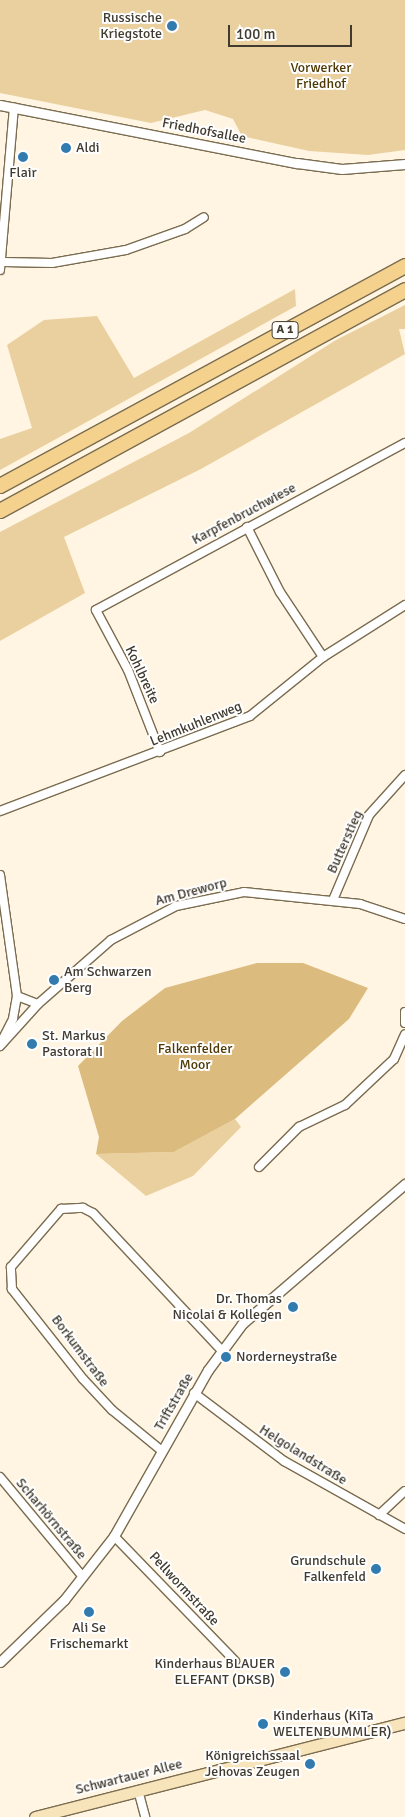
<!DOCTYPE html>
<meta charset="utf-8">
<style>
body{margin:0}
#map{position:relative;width:405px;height:1817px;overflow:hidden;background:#fff5e2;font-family:Signika,sans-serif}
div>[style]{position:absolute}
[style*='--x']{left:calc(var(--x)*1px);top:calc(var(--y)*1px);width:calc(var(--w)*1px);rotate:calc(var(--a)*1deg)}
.green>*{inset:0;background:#ead09f}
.forest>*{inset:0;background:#dcbc7e}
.roads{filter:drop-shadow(1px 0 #7a6c50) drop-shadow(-1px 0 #7a6c50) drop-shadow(0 1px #7a6c50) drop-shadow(0 -1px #7a6c50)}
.minor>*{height:8px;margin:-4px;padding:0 4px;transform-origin:4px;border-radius:4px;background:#fff}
.tertiary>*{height:9px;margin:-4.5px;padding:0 4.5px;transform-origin:4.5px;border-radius:4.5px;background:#fff}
.primary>*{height:11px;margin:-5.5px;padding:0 5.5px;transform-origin:5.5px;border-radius:5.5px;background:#f8e4bb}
.motorway>*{height:14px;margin:-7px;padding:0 7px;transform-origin:7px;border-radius:7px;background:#f4d28d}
.dots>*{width:14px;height:14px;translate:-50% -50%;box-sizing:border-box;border:2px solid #fff;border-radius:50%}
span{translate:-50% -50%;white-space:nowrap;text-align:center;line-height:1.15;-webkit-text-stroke:4px #fff;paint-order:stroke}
.shield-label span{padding:1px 4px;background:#fff;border:1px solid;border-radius:4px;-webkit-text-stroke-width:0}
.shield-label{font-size:12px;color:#413b2f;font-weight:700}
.poi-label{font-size:14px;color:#413b2f}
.right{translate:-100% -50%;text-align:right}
.left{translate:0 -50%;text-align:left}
.park-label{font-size:14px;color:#4e3904}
.street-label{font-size:14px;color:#413b2f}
.scale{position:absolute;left:228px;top:25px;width:124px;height:22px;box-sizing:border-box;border:2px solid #413b2f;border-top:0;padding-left:6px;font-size:15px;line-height:18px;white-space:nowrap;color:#413b2f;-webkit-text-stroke:4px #fff;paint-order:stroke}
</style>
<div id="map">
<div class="green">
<div style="clip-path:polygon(0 0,405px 0,405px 150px,368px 155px,309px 151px,242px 136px,233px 119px,205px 110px,151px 123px,0 93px)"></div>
<div style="clip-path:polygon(295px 289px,296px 306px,0 470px,0 439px,32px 428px,7px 345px,44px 320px,97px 316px,134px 378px)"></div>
<div style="clip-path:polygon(405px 305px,405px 329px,399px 329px,405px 354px,201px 469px,64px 537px,85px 593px,0 641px,0 532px,189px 433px,336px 340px)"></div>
<div style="clip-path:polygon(235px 1119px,241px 1127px,193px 1176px,146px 1196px,96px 1154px,174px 1152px)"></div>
</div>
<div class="forest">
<div style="clip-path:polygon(257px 963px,303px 963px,368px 988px,349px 1019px,235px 1119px,174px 1152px,96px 1154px,99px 1137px,78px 1066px,122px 1021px,165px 988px)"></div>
</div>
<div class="roads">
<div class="minor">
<div style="--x:4;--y:262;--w:48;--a:1.2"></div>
<div style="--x:52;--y:263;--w:75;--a:-10"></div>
<div style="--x:126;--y:250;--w:63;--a:-19.6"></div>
<div style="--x:185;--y:229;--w:22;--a:-32"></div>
<div style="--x:0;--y:270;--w:163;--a:-85.1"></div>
<div style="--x:247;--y:527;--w:73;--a:63.1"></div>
<div style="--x:280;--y:592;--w:78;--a:56.5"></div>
<div style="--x:160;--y:752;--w:88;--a:-111.3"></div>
<div style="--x:128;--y:670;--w:68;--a:-118.1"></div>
<div style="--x:96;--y:610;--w:351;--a:-28.4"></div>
<div style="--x:0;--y:811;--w:267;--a:-20.8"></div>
<div style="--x:250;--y:716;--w:94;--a:-38.9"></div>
<div style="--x:323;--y:657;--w:97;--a:-32.4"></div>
<div style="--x:0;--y:875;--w:122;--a:82"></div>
<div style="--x:17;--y:996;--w:23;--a:100"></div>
<div style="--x:13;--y:1019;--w:22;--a:117"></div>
<div style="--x:333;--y:900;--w:92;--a:-67"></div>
<div style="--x:369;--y:815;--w:54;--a:-48"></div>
<div style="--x:17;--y:996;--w:22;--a:21"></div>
<div style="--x:405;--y:1012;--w:11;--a:90"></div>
<div style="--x:0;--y:1046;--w:57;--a:-47.9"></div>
<div style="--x:38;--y:1004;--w:97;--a:-41.2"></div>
<div style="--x:111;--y:940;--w:73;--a:-27.6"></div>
<div style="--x:176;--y:906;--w:69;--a:-11.6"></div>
<div style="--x:244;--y:892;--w:117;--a:5.9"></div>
<div style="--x:360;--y:904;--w:47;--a:18.4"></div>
<div style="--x:259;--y:1167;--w:57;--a:-45"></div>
<div style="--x:299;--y:1127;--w:51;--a:-25.6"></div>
<div style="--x:345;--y:1105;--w:67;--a:-43.2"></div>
<div style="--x:394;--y:1059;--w:27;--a:-66"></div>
<div style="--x:194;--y:1393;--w:113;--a:37.1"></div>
<div style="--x:284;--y:1461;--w:139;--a:29.3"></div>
<div style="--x:162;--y:1451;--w:65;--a:-140.6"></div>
<div style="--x:112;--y:1410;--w:42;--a:-133.1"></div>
<div style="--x:83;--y:1379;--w:115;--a:-128.3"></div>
<div style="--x:12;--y:1289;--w:22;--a:-93"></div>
<div style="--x:11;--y:1267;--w:77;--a:-49.2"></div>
<div style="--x:61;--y:1209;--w:22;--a:-3"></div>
<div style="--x:83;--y:1208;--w:11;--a:27"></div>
<div style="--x:93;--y:1213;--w:187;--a:46.9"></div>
<div style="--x:0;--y:1477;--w:130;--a:50.3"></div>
<div style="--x:379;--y:1515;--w:35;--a:-43"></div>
<div style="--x:114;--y:1536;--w:174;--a:45.9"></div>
<div style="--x:138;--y:1790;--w:28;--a:75"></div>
</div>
<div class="tertiary">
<div style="--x:0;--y:105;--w:303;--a:11.1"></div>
<div style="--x:297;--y:163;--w:45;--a:7.6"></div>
<div style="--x:342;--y:169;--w:63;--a:-4.5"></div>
<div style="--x:0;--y:1662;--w:89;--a:-44.1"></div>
<div style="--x:64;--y:1600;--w:81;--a:-52"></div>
<div style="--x:114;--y:1536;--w:191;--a:-60.5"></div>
<div style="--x:208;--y:1370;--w:57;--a:-53.5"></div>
<div style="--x:242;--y:1324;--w:215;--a:-40.7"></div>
</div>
<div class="primary">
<div style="--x:35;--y:1817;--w:382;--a:-14.3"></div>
</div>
<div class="motorway">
<div style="--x:0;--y:486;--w:461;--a:-28.5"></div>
<div style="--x:0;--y:511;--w:461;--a:-28.6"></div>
</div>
</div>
<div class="dots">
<div style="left:172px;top:26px;background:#327baf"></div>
<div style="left:66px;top:148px;background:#327baf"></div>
<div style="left:23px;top:157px;background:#327baf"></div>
<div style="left:54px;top:980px;background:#327baf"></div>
<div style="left:32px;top:1044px;background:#327baf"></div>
<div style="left:293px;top:1307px;background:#327baf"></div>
<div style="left:226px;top:1357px;background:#327baf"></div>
<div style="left:376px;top:1569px;background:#327baf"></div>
<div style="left:89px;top:1612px;background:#327baf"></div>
<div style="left:285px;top:1672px;background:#327baf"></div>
<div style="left:263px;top:1724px;background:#327baf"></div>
<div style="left:310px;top:1764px;background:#327baf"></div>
</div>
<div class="shield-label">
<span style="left:285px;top:330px">A 1</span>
</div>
<div class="poi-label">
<span class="right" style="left:162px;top:26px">Russische<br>Kriegstote</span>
<span class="left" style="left:76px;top:148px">Aldi</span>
<span style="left:23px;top:173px">Flair</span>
<span class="left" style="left:64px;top:980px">Am Schwarzen<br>Berg</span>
<span class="left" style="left:42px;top:1044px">St. Markus<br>Pastorat II</span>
<span class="right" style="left:282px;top:1307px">Dr. Thomas<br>Nicolai &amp; Kollegen</span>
<span class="left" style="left:236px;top:1357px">Norderneystraße</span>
<span class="right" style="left:366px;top:1569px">Grundschule<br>Falkenfeld</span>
<span style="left:89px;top:1636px">Ali Se<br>Frischemarkt</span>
<span class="right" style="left:275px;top:1672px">Kinderhaus BLAUER<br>ELEFANT (DKSB)</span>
<span class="left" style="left:273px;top:1724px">Kinderhaus (KiTa<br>WELTENBUMMLER)</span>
<span class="right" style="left:300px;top:1764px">Königreichssaal<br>Jehovas Zeugen</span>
</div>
<div class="park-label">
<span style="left:321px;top:76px">Vorwerker<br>Friedhof</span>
<span style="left:195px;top:1057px">Falkenfelder<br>Moor</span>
</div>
<div class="street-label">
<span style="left:204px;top:131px;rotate:11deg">Friedhofsallee</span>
<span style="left:244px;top:514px;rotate:-28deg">Karpfenbruchwiese</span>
<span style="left:142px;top:675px;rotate:65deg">Kohlbreite</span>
<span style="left:196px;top:724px;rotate:-22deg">Lehmkuhlenweg</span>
<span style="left:345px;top:842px;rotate:-66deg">Butterstieg</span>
<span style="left:191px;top:892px;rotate:-15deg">Am Dreworp</span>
<span style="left:80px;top:1351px;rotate:53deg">Borkumstraße</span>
<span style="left:174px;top:1402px;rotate:-60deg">Triftstraße</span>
<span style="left:303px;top:1455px;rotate:32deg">Helgolandstraße</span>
<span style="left:51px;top:1519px;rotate:50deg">Scharhörnstraße</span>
<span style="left:184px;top:1589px;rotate:47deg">Pellwormstraße</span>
<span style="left:129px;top:1777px;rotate:-14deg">Schwartauer Allee</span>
</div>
<div class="scale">100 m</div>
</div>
